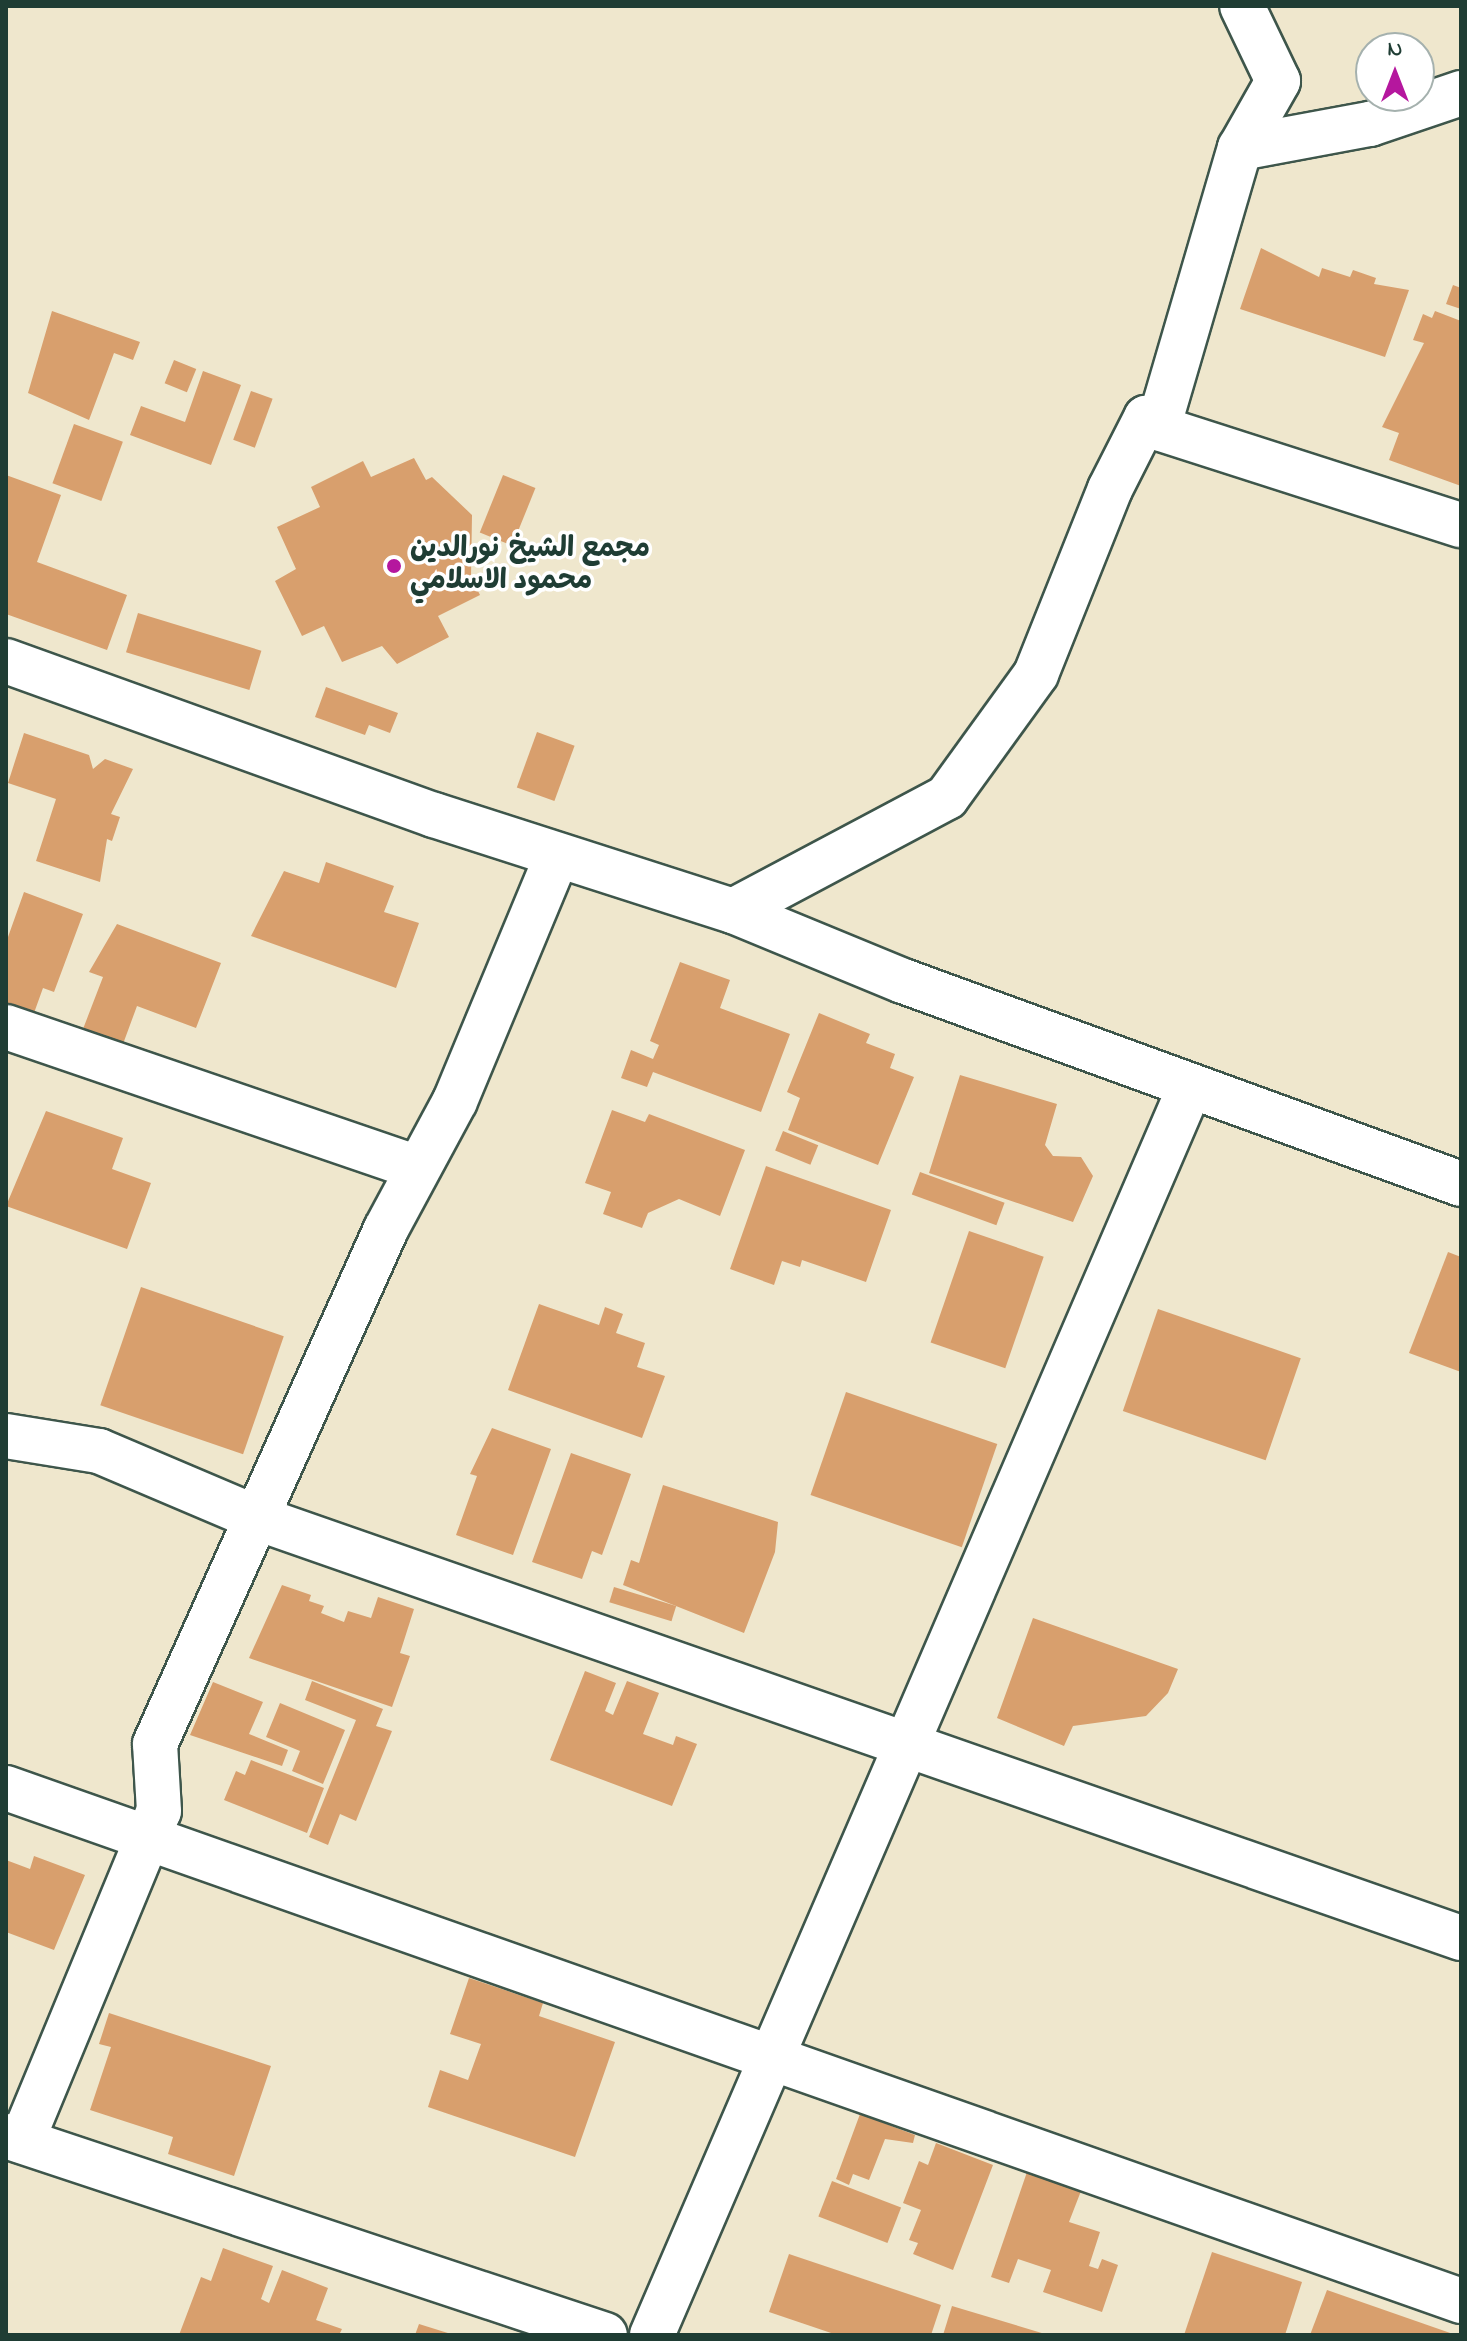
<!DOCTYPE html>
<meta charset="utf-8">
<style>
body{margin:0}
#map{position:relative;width:1467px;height:2341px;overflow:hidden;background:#efe7cd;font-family:"Indie Flower","Playpen Sans Arabic",sans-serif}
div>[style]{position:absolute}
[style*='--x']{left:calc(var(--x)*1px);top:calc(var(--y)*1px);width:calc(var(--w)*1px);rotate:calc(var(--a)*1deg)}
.building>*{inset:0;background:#d89f6d;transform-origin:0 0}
.roads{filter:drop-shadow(2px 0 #3e564b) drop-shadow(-2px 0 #3e564b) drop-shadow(0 2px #3e564b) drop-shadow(0 -2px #3e564b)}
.minor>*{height:44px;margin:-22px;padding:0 22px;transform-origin:22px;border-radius:22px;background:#fff}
.dots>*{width:22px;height:22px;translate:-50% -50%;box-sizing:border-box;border:4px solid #fff;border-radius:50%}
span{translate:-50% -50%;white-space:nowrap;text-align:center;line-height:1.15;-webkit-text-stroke:7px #fff;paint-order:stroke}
.poi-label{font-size:28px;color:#1f3d34;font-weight:700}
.left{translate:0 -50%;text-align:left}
.frame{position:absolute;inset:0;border:8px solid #1f3d34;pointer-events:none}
.north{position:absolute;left:1355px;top:32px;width:80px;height:80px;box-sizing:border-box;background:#fff;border:2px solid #a5b1ae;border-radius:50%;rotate:0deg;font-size:22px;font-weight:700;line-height:32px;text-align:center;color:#1f3d34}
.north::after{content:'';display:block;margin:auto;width:28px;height:36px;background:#b5179e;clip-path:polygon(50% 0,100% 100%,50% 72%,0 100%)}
</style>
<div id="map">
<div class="building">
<div style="clip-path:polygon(1261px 248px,1319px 277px,1322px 268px,1350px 277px,1353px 270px,1376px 278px,1374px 284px,1409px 290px,1385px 357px,1240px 309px)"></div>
<div style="clip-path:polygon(1453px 285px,1461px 288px,1461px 309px,1446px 304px)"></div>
<div style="clip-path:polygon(52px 311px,140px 342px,133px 360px,114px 353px,89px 420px,28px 393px)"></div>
<div style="clip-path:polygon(1435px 311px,1461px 321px,1461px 486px,1389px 460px,1399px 433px,1382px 427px,1424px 343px,1413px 340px,1423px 314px,1432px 318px)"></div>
<div style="left:174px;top:360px;width:24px;height:25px;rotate:22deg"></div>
<div style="clip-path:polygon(203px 371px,241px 385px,211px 465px,130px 435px,141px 406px,185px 422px)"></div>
<div style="left:251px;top:391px;width:23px;height:52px;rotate:20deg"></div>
<div style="left:74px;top:424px;width:52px;height:63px;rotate:20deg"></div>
<div style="clip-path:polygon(414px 458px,426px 480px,432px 477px,472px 515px,471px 577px,480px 595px,438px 616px,449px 637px,397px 664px,382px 646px,342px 662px,324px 626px,302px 636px,275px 581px,296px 569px,277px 527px,320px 507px,311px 487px,363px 461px,371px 477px)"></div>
<div style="clip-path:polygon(6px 475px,61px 495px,37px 562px,127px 595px,107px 650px,6px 614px)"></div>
<div style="left:503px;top:475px;width:35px;height:62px;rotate:22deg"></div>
<div style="left:138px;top:613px;width:129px;height:41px;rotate:17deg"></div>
<div style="clip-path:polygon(326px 687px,398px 713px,390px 733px,369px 725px,365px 735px,315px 717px)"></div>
<div style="left:537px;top:732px;width:40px;height:59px;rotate:20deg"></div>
<div style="clip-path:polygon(24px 733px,89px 755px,93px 769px,105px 759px,133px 769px,111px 814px,120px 817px,112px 841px,107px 839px,100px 882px,36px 861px,56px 799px,8px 783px)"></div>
<div style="clip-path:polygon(326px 862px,394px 886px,384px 912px,419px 923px,396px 988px,251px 936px,284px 871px,319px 883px)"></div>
<div style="clip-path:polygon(24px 892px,83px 914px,54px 992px,43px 988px,34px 1013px,6px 1003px,8px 937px)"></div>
<div style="clip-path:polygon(117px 924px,221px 963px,196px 1028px,137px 1006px,123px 1044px,83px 1029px,103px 977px,89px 972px)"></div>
<div style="clip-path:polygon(680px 962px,730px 980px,720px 1008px,790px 1034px,761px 1112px,653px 1072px,647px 1087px,621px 1078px,631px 1050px,653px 1059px,659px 1045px,650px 1041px)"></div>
<div style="clip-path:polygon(819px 1013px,870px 1034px,866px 1043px,895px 1054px,890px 1068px,914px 1077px,878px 1165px,788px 1130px,800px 1098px,787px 1092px)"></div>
<div style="clip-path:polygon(960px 1075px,1057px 1104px,1045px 1145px,1053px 1156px,1081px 1157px,1093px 1176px,1073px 1222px,929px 1173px)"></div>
<div style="clip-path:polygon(612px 1110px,645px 1122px,649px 1114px,745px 1150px,720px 1216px,679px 1199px,648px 1213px,642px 1228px,603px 1214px,611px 1192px,585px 1183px)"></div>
<div style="clip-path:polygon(46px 1111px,123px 1138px,112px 1169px,151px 1183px,127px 1249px,6px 1206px)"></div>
<div style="left:783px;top:1131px;width:38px;height:21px;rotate:22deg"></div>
<div style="clip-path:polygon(766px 1166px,891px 1210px,866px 1282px,802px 1260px,800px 1267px,782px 1261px,774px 1285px,730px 1269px)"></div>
<div style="left:920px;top:1172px;width:90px;height:24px;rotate:20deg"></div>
<div style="left:969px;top:1231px;width:79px;height:118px;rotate:19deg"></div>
<div style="clip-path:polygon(1448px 1252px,1461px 1257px,1461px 1372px,1409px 1353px)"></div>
<div style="left:141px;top:1287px;width:151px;height:125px;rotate:19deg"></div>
<div style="clip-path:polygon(539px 1304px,599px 1325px,605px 1307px,623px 1314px,616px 1333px,645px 1343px,637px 1367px,665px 1376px,642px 1438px,508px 1390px)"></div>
<div style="left:1158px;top:1309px;width:151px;height:108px;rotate:19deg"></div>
<div style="left:846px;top:1392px;width:160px;height:109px;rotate:19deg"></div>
<div style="clip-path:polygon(492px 1428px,551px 1449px,513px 1555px,456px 1535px,477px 1476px,470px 1474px)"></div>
<div style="clip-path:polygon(571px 1453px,631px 1474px,602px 1555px,592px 1551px,582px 1579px,532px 1562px)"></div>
<div style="clip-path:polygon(663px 1485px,778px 1522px,775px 1552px,744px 1633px,623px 1585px,631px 1560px,639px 1563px)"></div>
<div style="clip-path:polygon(282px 1585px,311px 1595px,309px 1601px,324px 1606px,321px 1613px,344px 1622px,348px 1611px,371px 1618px,378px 1597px,414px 1609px,400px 1653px,410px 1656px,392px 1707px,249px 1658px)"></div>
<div style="left:614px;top:1587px;width:65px;height:16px;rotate:17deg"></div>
<div style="clip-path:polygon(1033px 1618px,1178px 1669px,1168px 1693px,1146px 1716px,1073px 1726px,1064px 1746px,997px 1718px)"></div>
<div style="clip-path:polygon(585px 1671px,616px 1683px,605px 1711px,613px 1715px,627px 1681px,659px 1693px,643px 1734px,673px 1745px,676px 1736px,697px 1744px,672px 1806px,550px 1760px)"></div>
<div style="clip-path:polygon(312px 1681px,383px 1709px,376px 1726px,392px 1731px,356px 1821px,340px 1814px,328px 1845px,309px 1837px,356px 1720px,305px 1700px)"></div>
<div style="clip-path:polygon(213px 1682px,263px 1702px,249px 1734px,288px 1750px,282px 1766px,190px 1735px)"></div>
<div style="clip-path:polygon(280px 1703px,345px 1730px,323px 1784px,292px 1771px,300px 1751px,266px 1737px)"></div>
<div style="clip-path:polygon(251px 1760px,324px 1788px,307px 1833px,224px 1800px,236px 1771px,245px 1775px)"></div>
<div style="clip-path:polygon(34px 1856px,85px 1875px,54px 1950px,6px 1932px,6px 1860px,30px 1869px)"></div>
<div style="clip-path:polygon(469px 1978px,543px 2003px,539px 2016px,615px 2042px,575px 2157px,428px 2107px,440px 2070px,468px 2080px,481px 2044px,450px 2034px)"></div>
<div style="clip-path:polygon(109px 2013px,271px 2066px,234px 2176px,168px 2154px,173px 2137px,90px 2110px,111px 2047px,99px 2044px)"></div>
<div style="clip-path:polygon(860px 2114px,915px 2135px,913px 2143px,885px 2139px,869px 2180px,853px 2174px,849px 2185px,836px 2179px)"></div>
<div style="clip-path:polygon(936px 2143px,993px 2165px,953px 2270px,913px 2254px,918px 2243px,909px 2240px,921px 2210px,903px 2203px,919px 2161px,928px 2165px)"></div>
<div style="clip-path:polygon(1027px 2172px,1081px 2191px,1069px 2222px,1100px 2232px,1089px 2266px,1098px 2269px,1102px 2259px,1118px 2265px,1102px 2312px,1043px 2292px,1051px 2270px,1018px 2259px,1009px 2283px,991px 2277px)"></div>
<div style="left:832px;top:2181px;width:74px;height:38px;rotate:21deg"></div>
<div style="clip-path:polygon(223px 2248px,273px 2266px,261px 2299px,269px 2303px,282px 2270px,328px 2288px,316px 2320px,342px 2329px,339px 2335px,179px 2335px,201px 2277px,211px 2281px)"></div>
<div style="clip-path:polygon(1212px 2252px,1302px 2282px,1285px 2335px,1184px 2335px)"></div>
<div style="clip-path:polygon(789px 2254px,941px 2305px,931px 2335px,837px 2335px,769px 2312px)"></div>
<div style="clip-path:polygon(1327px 2290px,1456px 2335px,1310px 2335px)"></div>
<div style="clip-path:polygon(952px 2306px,1045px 2334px,1045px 2335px,943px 2335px)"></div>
<div style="clip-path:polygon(419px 2324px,451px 2334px,451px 2335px,415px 2335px)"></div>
</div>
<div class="roads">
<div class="minor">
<div style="--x:1240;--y:148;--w:132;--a:-10.5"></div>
<div style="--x:1370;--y:124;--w:96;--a:-18.8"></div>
<div style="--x:1158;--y:428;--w:318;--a:17.8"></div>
<div style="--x:6;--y:661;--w:455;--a:19.8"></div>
<div style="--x:434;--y:815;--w:314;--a:17.8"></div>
<div style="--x:733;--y:911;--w:184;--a:22.4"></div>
<div style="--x:903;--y:981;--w:594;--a:19.99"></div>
<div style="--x:733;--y:911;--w:242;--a:-28"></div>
<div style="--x:947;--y:797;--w:152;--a:-54.1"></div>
<div style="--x:1036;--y:674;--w:199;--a:-68.2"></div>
<div style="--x:1110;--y:489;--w:80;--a:-63.1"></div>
<div style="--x:1146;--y:418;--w:16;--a:40"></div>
<div style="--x:1158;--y:428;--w:292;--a:-73.7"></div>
<div style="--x:1240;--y:148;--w:77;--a:-60.4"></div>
<div style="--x:1278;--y:81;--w:83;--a:-115.6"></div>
<div style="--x:6;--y:1027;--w:432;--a:18.9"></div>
<div style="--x:6;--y:1436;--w:94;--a:9.2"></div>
<div style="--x:99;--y:1451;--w:172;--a:23"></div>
<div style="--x:257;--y:1518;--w:1275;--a:19.23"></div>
<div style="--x:6;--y:1788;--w:1543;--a:19.42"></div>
<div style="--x:6;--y:2136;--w:631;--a:18.38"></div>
<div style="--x:22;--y:2141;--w:357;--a:-67.5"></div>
<div style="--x:159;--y:1811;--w:67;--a:-93.4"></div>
<div style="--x:155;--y:1744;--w:564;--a:-65.84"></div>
<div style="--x:386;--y:1229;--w:145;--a:-61.7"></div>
<div style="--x:455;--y:1101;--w:265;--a:-67.4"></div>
<div style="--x:652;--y:2335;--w:1359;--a:-66.68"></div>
</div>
</div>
<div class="dots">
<div style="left:394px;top:566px;background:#b5179e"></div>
</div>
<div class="poi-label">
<span class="left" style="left:410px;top:566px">مجمع الشيخ نورالدين<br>محمود الاسلامي</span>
</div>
<div class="frame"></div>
<div class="north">N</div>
</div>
